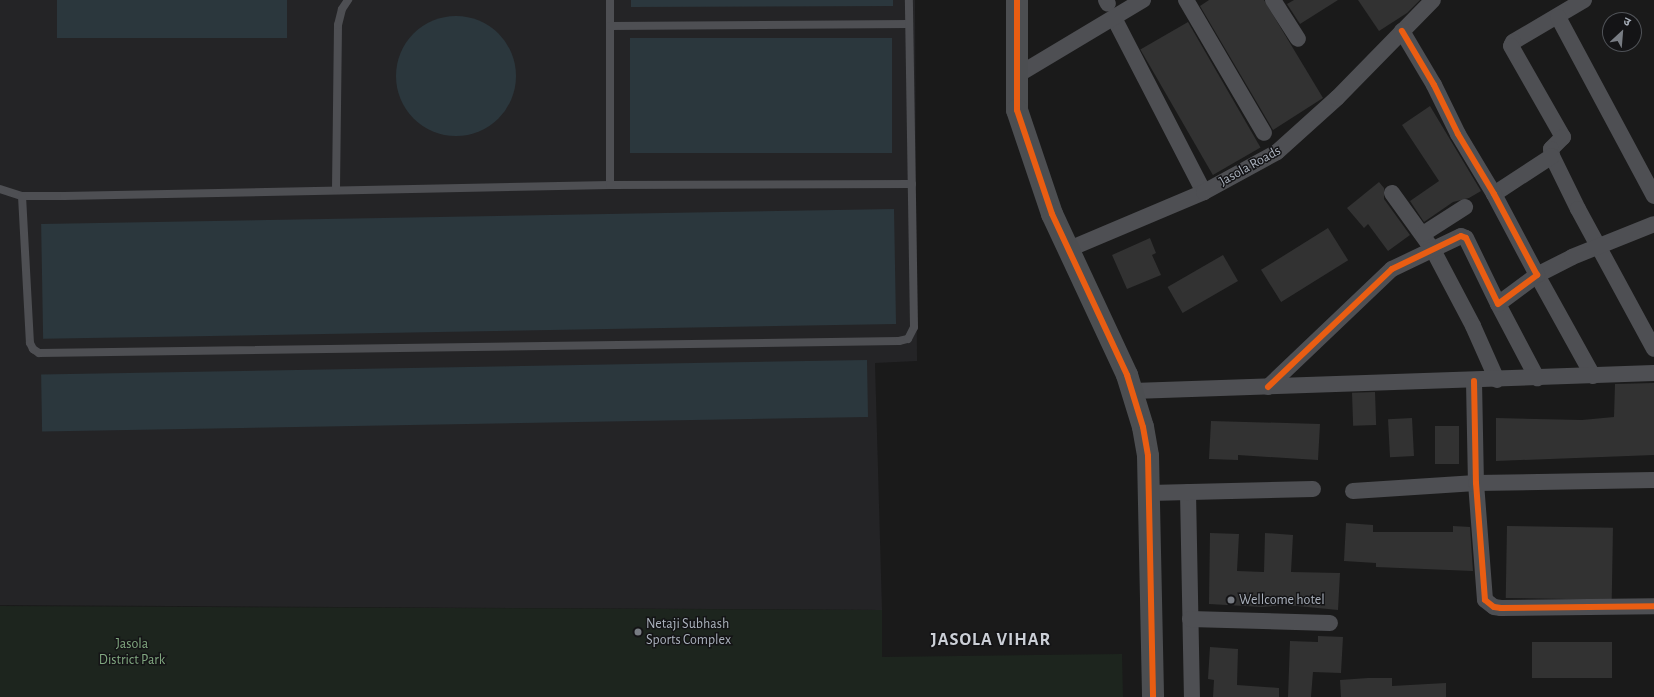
<!DOCTYPE html>
<meta charset="utf-8">
<style>
body{margin:0}
#map{position:relative;width:1654px;height:697px;overflow:hidden;background:#1a1a1a;font-family:"Alegreya Sans","Noto Sans Devanagari",sans-serif}
div>[style]{position:absolute}
[style*='--x']{left:calc(var(--x)*1px);top:calc(var(--y)*1px);width:calc(var(--w)*1px);rotate:calc(var(--a)*1deg)}
.built>*{inset:0;background:#242426}
.green>*{inset:0;background:#1d251e}
.water>*{inset:0;background:#2b373d;transform-origin:0 0}
.round{border-radius:50%}
.building>*{inset:0;background:#323232;transform-origin:0 0}
.lane>*{height:8px;margin:-4px;padding:0 4px;transform-origin:4px;border-radius:4px;background:#4e4f53}
.street>*{height:16px;margin:-8px;padding:0 8px;transform-origin:8px;border-radius:8px;background:#4e4f53}
.secondary>*{height:22px;margin:-11px;padding:0 11px;transform-origin:11px;border-radius:11px;background:#4c4e51}
.cycleway>*{height:6px;margin:-3px;padding:0 3px;transform-origin:3px;border-radius:3px;background:#e95d12}
.dots>*{width:11px;height:11px;translate:-50% -50%;box-sizing:border-box;border:2px solid #141416;border-radius:50%}
span{translate:-50% -50%;white-space:nowrap;text-align:center;line-height:1.15;-webkit-text-stroke:3px #141416;paint-order:stroke}
.street-label{font-size:14px;color:#aab1bc}
.poi-label{font-size:14px;color:#aab1bc}
.left{translate:0 -50%;text-align:left}
.park-label{font-size:14px;color:#81a880}
.district-label{font-size:18px;color:#ccd0d7;font-weight:700;letter-spacing:1px}
.north{position:absolute;left:1602px;top:12px;width:40px;height:40px;box-sizing:border-box;background:#141416;border:1px solid #505358;border-radius:50%;rotate:26deg;font-size:11px;font-weight:700;line-height:16px;text-align:center;color:#aab1bc}
.north::after{content:'';display:block;margin:auto;width:14px;height:18px;background:#787c83;clip-path:polygon(50% 0,100% 100%,50% 72%,0 100%)}
</style>
<div id="map">
<div class="built">
<div style="clip-path:polygon(0 0,915px 0,917px 361px,875px 363px,882px 610px,0 605px)"></div>
</div>
<div class="green">
<div style="clip-path:polygon(0 606px,882px 610px,882px 657px,1122px 654px,1123px 697px,0 697px)"></div>
</div>
<div class="water">
<div style="left:57px;top:0;width:230px;height:38px"></div>
<div style="clip-path:polygon(631px 0,893px 0,893px 6px,631px 7px)"></div>
<div class="round" style="left:396px;top:16px;width:120px;height:120px"></div>
<div style="left:892px;top:38px;width:115px;height:262px;rotate:90deg"></div>
<div style="left:894px;top:209px;width:115px;height:853px;rotate:89deg"></div>
<div style="left:867px;top:360px;width:57px;height:826px;rotate:89deg"></div>
</div>
<div class="building">
<div style="clip-path:polygon(1209px 0,1264px 0,1323px 98px,1273px 130px,1200px 6px)"></div>
<div style="clip-path:polygon(1294px 0,1338px 0,1300px 24px,1287px 4px)"></div>
<div style="clip-path:polygon(1358px 0,1420px 0,1407px 13px,1379px 31px)"></div>
<div style="left:1188px;top:22px;width:145px;height:55px;rotate:60deg"></div>
<div style="clip-path:polygon(1430px 106px,1481px 191px,1469px 198px,1453px 202px,1424px 222px,1410px 201px,1439px 181px,1402px 125px)"></div>
<div style="clip-path:polygon(1379px 182px,1384px 188px,1384px 199px,1410px 235px,1388px 251px,1368px 224px,1364px 228px,1347px 208px)"></div>
<div style="left:1328px;top:228px;width:38px;height:79px;rotate:58deg"></div>
<div style="clip-path:polygon(1150px 238px,1156px 253px,1152px 255px,1161px 275px,1127px 289px,1112px 255px)"></div>
<div style="left:1223px;top:255px;width:30px;height:64px;rotate:60deg"></div>
<div style="clip-path:polygon(1654px 383px,1654px 455px,1496px 461px,1496px 418px,1582px 420px,1614px 417px,1615px 384px)"></div>
<div style="left:1375px;top:392px;width:33px;height:23px;rotate:88deg"></div>
<div style="left:1412px;top:418px;width:38px;height:24px;rotate:87deg"></div>
<div style="clip-path:polygon(1211px 421px,1320px 424px,1318px 460px,1238px 455px,1238px 460px,1209px 459px)"></div>
<div style="left:1435px;top:426px;width:24px;height:38px"></div>
<div style="clip-path:polygon(1346px 523px,1373px 525px,1373px 532px,1453px 532px,1453px 526px,1470px 527px,1473px 571px,1376px 567px,1376px 563px,1344px 561px)"></div>
<div style="left:1507px;top:526px;width:106px;height:72px;rotate:1deg"></div>
<div style="clip-path:polygon(1210px 533px,1239px 534px,1237px 571px,1264px 572px,1265px 533px,1293px 535px,1291px 572px,1340px 573px,1338px 610px,1287px 605px,1262px 607px,1209px 604px)"></div>
<div style="clip-path:polygon(1318px 636px,1343px 637px,1341px 673px,1313px 672px,1311px 697px,1288px 697px,1290px 641px,1318px 642px)"></div>
<div style="left:1532px;top:642px;width:80px;height:36px"></div>
<div style="clip-path:polygon(1210px 647px,1238px 649px,1237px 685px,1279px 688px,1279px 697px,1213px 697px,1214px 680px,1208px 679px)"></div>
<div style="clip-path:polygon(1368px 678px,1392px 678px,1392px 686px,1446px 683px,1446px 697px,1341px 697px,1340px 680px)"></div>
</div>
<div class="lane">
<div style="--x:610;--y:0;--w:185;--a:90"></div>
<div style="--x:610;--y:26;--w:299;--a:-0.4"></div>
<div style="--x:0;--y:189;--w:23;--a:18"></div>
<div style="--x:22;--y:196;--w:42;--a:0"></div>
<div style="--x:64;--y:196;--w:546;--a:-1.15"></div>
<div style="--x:610;--y:185;--w:302;--a:-0.2"></div>
<div style="--x:336;--y:189;--w:164;--a:-89.3"></div>
<div style="--x:338;--y:25;--w:16;--a:-76"></div>
<div style="--x:342;--y:9;--w:11;--a:-56"></div>
<div style="--x:22;--y:196;--w:147;--a:86.9"></div>
<div style="--x:30;--y:343;--w:7;--a:63"></div>
<div style="--x:33;--y:349;--w:7;--a:34"></div>
<div style="--x:39;--y:353;--w:860;--a:-0.8"></div>
<div style="--x:899;--y:341;--w:9;--a:-13"></div>
<div style="--x:908;--y:339;--w:13;--a:-63"></div>
<div style="--x:914;--y:327;--w:327;--a:-90.9"></div>
</div>
<div class="street">
<div style="--x:1106;--y:0;--w:4;--a:63"></div>
<div style="--x:1186;--y:0;--w:154;--a:59.6"></div>
<div style="--x:1273;--y:0;--w:46;--a:57.3"></div>
<div style="--x:1584;--y:0;--w:82;--a:149.4"></div>
<div style="--x:1513;--y:42;--w:4;--a:117"></div>
<div style="--x:1511;--y:46;--w:105;--a:60.3"></div>
<div style="--x:1563;--y:137;--w:17;--a:135"></div>
<div style="--x:1551;--y:149;--w:7;--a:82"></div>
<div style="--x:1552;--y:156;--w:59;--a:63.9"></div>
<div style="--x:1578;--y:209;--w:159;--a:61.5"></div>
<div style="--x:1558;--y:17;--w:203;--a:61.8"></div>
<div style="--x:1114;--y:18;--w:196;--a:62.7"></div>
<div style="--x:1016;--y:76;--w:148;--a:-30.9"></div>
<div style="--x:1392;--y:193;--w:70;--a:54.3"></div>
<div style="--x:1433;--y:250;--w:86;--a:62.2"></div>
<div style="--x:1473;--y:326;--w:59;--a:66"></div>
<div style="--x:1494;--y:194;--w:69;--a:-33.2"></div>
<div style="--x:1423;--y:234;--w:50;--a:-32.7"></div>
<div style="--x:1069;--y:249;--w:147;--a:-22.9"></div>
<div style="--x:1204;--y:192;--w:83;--a:-28.7"></div>
<div style="--x:1277;--y:152;--w:81;--a:-42"></div>
<div style="--x:1337;--y:98;--w:137;--a:-45.6"></div>
<div style="--x:1498;--y:304;--w:84;--a:62.2"></div>
<div style="--x:1593;--y:376;--w:115;--a:-119"></div>
<div style="--x:1537;--y:275;--w:39;--a:-27"></div>
<div style="--x:1572;--y:257;--w:88;--a:-21.9"></div>
<div style="--x:1474;--y:381;--w:102;--a:88.9"></div>
<div style="--x:1476;--y:483;--w:117;--a:85.6"></div>
<div style="--x:1485;--y:600;--w:11;--a:38"></div>
<div style="--x:1494;--y:607;--w:7;--a:8"></div>
<div style="--x:1501;--y:608;--w:153;--a:-0.7"></div>
<div style="--x:1268;--y:387;--w:171;--a:-43.6"></div>
<div style="--x:1392;--y:269;--w:76;--a:-25.6"></div>
<div style="--x:1461;--y:236;--w:5;--a:22"></div>
<div style="--x:1466;--y:238;--w:73;--a:64.1"></div>
<div style="--x:1498;--y:304;--w:49;--a:-36.6"></div>
<div style="--x:1537;--y:275;--w:92;--a:-118"></div>
<div style="--x:1494;--y:194;--w:70;--a:-121"></div>
<div style="--x:1458;--y:134;--w:55;--a:-116.1"></div>
<div style="--x:1434;--y:85;--w:63;--a:-120.7"></div>
<div style="--x:1133;--y:391;--w:521;--a:-1.98"></div>
<div style="--x:1353;--y:491;--w:123;--a:-3.7"></div>
<div style="--x:1476;--y:483;--w:178;--a:-1"></div>
<div style="--x:1188;--y:492;--w:205;--a:88.9"></div>
<div style="--x:1149;--y:493;--w:164;--a:-1.4"></div>
<div style="--x:1190;--y:619;--w:140;--a:1.6"></div>
</div>
<div class="secondary">
<div style="--x:1017;--y:0;--w:110;--a:90"></div>
<div style="--x:1017;--y:110;--w:110;--a:71.4"></div>
<div style="--x:1052;--y:214;--w:178;--a:65"></div>
<div style="--x:1127;--y:375;--w:54;--a:72.9"></div>
<div style="--x:1143;--y:427;--w:29;--a:80"></div>
<div style="--x:1148;--y:456;--w:241;--a:88.8"></div>
</div>
<div class="cycleway">
<div style="--x:1017;--y:0;--w:110;--a:90"></div>
<div style="--x:1017;--y:110;--w:110;--a:71.4"></div>
<div style="--x:1052;--y:214;--w:178;--a:65"></div>
<div style="--x:1127;--y:375;--w:54;--a:72.9"></div>
<div style="--x:1143;--y:427;--w:29;--a:80"></div>
<div style="--x:1148;--y:456;--w:241;--a:88.8"></div>
<div style="--x:1474;--y:381;--w:102;--a:88.9"></div>
<div style="--x:1476;--y:483;--w:117;--a:85.6"></div>
<div style="--x:1485;--y:600;--w:11;--a:38"></div>
<div style="--x:1494;--y:607;--w:7;--a:8"></div>
<div style="--x:1501;--y:608;--w:153;--a:-0.7"></div>
<div style="--x:1268;--y:387;--w:171;--a:-43.6"></div>
<div style="--x:1392;--y:269;--w:76;--a:-25.6"></div>
<div style="--x:1461;--y:236;--w:5;--a:22"></div>
<div style="--x:1466;--y:238;--w:73;--a:64.1"></div>
<div style="--x:1498;--y:304;--w:49;--a:-36.6"></div>
<div style="--x:1537;--y:275;--w:92;--a:-118"></div>
<div style="--x:1494;--y:194;--w:70;--a:-121"></div>
<div style="--x:1458;--y:134;--w:55;--a:-116.1"></div>
<div style="--x:1434;--y:85;--w:63;--a:-120.7"></div>
</div>
<div class="dots">
<div style="left:1231px;top:600px;background:#787c83"></div>
<div style="left:638px;top:632px;background:#787c83"></div>
</div>
<div class="street-label">
<span style="left:1250px;top:166px;rotate:-29deg">Jasola Roads</span>
</div>
<div class="poi-label">
<span class="left" style="left:1239px;top:600px">Wellcome hotel</span>
<span class="left" style="left:646px;top:632px">Netaji Subhash<br>Sports Complex</span>
</div>
<div class="park-label">
<span style="left:132px;top:652px">Jasola<br>District Park</span>
</div>
<div class="district-label">
<span style="left:991px;top:640px">JASOLA VIHAR</span>
</div>
<div class="north">उ</div>
</div>
